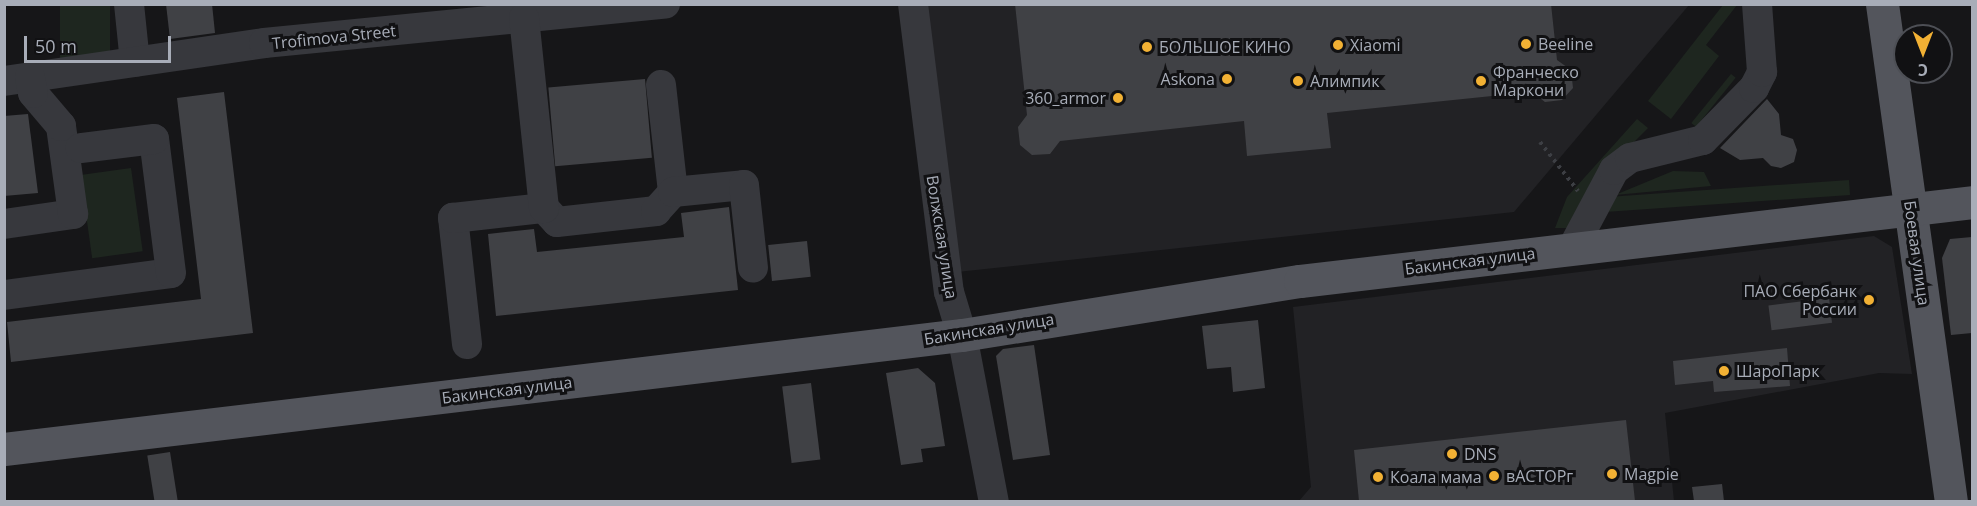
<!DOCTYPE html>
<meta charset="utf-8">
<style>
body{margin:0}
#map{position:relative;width:1977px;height:506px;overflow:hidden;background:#161618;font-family:"Open Sans",sans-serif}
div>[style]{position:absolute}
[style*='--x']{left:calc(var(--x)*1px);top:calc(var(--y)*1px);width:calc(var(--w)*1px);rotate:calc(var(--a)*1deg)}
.built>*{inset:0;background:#222225}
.green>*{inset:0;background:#1e261f;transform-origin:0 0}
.building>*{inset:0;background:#404145;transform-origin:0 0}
.path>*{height:4px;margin-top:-2px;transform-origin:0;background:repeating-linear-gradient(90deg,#3d3f44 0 3px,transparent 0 7.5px)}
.minor>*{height:30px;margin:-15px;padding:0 15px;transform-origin:15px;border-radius:15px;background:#37383d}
.major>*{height:33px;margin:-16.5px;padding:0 16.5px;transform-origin:16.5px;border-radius:16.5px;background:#53555c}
.dots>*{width:16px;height:16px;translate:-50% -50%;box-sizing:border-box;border:3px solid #111113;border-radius:50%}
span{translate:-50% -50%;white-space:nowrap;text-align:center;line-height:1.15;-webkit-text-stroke:6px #111113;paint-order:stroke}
.street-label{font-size:16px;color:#a8adb8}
.poi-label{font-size:16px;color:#a8adb8}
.left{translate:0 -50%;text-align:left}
.right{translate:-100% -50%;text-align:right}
.frame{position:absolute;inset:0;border:6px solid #a8adb8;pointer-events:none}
.north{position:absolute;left:1893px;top:24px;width:60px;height:60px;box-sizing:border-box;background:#111113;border:2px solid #4d4f55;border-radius:50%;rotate:180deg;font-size:16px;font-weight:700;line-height:24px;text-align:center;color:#a8adb8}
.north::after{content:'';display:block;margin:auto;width:21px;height:27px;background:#f2b134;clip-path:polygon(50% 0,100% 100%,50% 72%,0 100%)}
.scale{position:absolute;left:24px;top:36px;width:147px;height:27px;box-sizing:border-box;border:3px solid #a8adb8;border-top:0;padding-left:8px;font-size:18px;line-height:21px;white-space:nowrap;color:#a8adb8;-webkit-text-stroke:4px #111113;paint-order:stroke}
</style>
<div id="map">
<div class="built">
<div style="clip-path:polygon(921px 5px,1689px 5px,1514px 212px,957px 272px)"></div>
<div style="clip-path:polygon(1874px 236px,1892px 247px,1912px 374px,1879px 373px,1665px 413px,1674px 501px,1299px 501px,1311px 487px,1293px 307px)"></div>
</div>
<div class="green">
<div style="left:60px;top:5px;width:50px;height:60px"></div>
<div style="clip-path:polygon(1723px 5px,1737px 5px,1706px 45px,1719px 56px,1671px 119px,1648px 101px)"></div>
<div style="left:1731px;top:74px;width:6px;height:63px;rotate:39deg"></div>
<div style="clip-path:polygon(1637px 119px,1648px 128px,1599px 177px,1568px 228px,1555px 228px,1567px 197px)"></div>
<div style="left:131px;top:168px;width:84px;height:51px;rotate:82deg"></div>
<div style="clip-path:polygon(1673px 171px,1704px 172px,1711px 186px,1615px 195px)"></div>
<div style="left:1849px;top:180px;width:15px;height:242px;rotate:86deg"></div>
</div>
<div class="building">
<div style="clip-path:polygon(166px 4px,212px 4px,215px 33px,170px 39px)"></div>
<div style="clip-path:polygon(1015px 4px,1551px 4px,1557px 60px,1571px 70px,1573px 88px,1562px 100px,1545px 102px,1532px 92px,1327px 113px,1331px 148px,1247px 156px,1244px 121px,1060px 141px,1050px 154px,1032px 155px,1020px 145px,1018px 127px,1027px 115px)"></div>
<div style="left:645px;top:79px;width:79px;height:97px;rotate:85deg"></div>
<div style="clip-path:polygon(224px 92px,253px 333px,11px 362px,7px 322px,201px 299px,177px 98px)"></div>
<div style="clip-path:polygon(1767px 99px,1779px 114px,1781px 135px,1793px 139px,1797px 150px,1794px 162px,1781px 168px,1771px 166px,1763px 158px,1740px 160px,1720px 148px)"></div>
<div style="clip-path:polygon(28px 114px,38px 193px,4px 196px,4px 116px)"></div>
<div style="clip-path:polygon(729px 207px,738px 290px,496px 316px,488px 234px,534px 229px,537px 252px,684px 237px,681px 213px)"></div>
<div style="clip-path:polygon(1972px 237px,1972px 333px,1951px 335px,1942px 258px,1950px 239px)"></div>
<div style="left:807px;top:241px;width:36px;height:39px;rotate:84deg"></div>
<div style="left:1829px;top:298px;width:25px;height:61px;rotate:83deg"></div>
<div style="clip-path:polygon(1258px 320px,1265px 388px,1233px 392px,1231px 367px,1207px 369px,1202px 326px)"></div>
<div style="clip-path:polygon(1034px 345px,1050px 455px,1013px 460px,996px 356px,1003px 349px)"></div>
<div style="clip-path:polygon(1787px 348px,1790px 386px,1714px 392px,1713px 381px,1675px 385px,1673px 361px)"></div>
<div style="clip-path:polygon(918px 368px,935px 383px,945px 446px,921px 449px,923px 462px,901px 465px,886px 373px)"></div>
<div style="left:811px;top:383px;width:77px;height:29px;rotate:83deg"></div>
<div style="clip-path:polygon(1626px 420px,1635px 501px,1359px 501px,1354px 450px)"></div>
<div style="left:170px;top:452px;width:50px;height:23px;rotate:81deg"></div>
<div style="clip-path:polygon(1722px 484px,1724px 501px,1694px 501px,1692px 487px)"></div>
</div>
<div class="path">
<div style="--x:1540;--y:142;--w:62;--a:52.2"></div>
</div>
<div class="minor">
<div style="--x:129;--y:4;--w:58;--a:84.1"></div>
<div style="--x:913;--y:4;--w:290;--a:82.9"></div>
<div style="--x:949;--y:292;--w:45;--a:73.2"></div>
<div style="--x:962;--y:335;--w:170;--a:79.2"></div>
<div style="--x:4;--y:81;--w:263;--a:-8.3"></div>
<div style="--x:264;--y:43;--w:403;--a:-5.6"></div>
<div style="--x:661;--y:85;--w:108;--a:83.6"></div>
<div style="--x:544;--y:208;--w:19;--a:47"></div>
<div style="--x:557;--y:222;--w:100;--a:-6.3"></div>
<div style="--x:656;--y:211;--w:25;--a:-48"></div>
<div style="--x:673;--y:192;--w:71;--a:-5.6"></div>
<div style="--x:744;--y:185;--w:83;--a:83.8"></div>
<div style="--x:4;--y:224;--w:70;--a:-8.2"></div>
<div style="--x:73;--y:214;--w:89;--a:-97.8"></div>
<div style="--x:61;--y:126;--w:43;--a:-130.3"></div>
<div style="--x:33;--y:93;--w:16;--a:-101"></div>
<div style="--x:1572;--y:249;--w:89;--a:-62"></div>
<div style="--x:1614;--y:170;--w:20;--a:-37"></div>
<div style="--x:1630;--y:158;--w:75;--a:-13.9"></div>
<div style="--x:1703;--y:140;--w:73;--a:-45.6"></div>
<div style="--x:1754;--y:88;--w:18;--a:-63"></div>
<div style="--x:1762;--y:72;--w:68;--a:-94.2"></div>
<div style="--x:4;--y:295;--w:168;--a:-7.5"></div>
<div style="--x:171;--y:273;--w:135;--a:-97.2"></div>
<div style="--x:154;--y:139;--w:74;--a:173"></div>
<div style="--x:467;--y:344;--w:127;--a:-96.3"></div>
<div style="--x:453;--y:218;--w:92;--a:-6.3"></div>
<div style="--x:544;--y:208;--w:191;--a:-96"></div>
</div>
<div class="major">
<div style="--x:1882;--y:4;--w:503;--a:82.11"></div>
<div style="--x:4;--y:449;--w:965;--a:-6.79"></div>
<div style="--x:962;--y:335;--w:342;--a:-9.1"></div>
<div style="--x:1300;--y:281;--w:677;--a:-6.7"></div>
</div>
<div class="dots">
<div style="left:1526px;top:44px;background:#f2b134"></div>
<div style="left:1338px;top:45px;background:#f2b134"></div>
<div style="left:1147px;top:47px;background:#f2b134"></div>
<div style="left:1227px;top:79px;background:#f2b134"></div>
<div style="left:1298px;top:81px;background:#f2b134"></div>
<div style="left:1481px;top:81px;background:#f2b134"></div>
<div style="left:1118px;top:98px;background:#f2b134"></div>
<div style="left:1869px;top:300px;background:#f2b134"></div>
<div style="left:1724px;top:371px;background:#f2b134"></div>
<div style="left:1452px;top:454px;background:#f2b134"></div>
<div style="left:1612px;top:474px;background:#f2b134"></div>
<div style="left:1494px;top:476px;background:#f2b134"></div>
<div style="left:1378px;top:477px;background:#f2b134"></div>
</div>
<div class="street-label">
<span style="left:334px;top:37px;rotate:-6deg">Trofimova Street</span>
<span style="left:942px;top:237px;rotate:81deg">Волжская улица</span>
<span style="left:1917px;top:253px;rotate:82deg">Боевая улица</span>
<span style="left:1470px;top:261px;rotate:-7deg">Бакинская улица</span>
<span style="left:989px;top:329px;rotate:-9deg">Бакинская улица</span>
<span style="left:507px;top:390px;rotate:-7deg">Бакинская улица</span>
</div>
<div class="poi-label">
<span class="left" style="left:1538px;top:44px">Beeline</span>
<span class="left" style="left:1350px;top:45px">Xiaomi</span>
<span class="left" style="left:1159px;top:47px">БОЛЬШОЕ КИНО</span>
<span class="left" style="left:1493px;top:81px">Франческо<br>Маркони</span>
<span class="right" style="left:1215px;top:79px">Askona</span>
<span class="left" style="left:1310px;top:81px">Алимпик</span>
<span class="right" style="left:1106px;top:98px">360_armor</span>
<span class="right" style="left:1857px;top:300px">ПАО Сбербанк<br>России</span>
<span class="left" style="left:1736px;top:371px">ШароПарк</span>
<span class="left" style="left:1464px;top:454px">DNS</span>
<span class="left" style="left:1624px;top:474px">Magpie</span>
<span class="left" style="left:1506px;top:476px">вАСТОРг</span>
<span class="left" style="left:1390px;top:477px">Коала мама</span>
</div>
<div class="frame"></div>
<div class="north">С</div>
<div class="scale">50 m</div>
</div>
